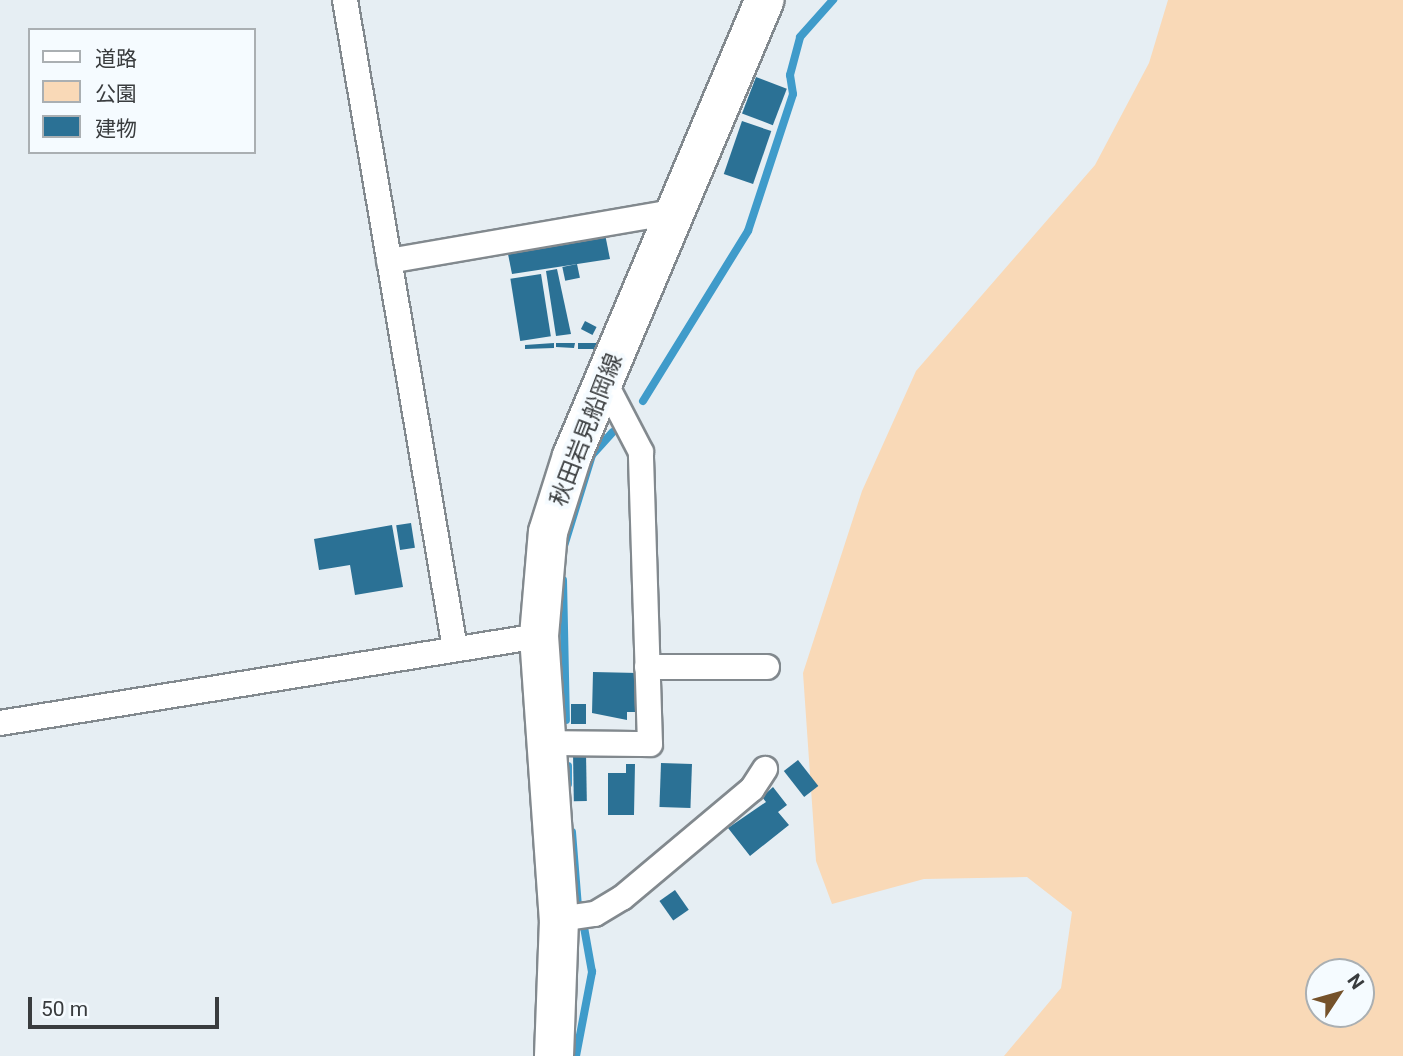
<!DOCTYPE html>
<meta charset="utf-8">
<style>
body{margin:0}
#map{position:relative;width:1403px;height:1056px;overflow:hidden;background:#e6eef3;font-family:Roboto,"Noto Sans JP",sans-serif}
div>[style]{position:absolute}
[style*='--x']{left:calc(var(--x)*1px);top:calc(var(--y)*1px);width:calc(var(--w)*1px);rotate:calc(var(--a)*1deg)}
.green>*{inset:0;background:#f9d9b7}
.stream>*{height:8px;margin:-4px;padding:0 4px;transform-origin:4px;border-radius:4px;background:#3f9bca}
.building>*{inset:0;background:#2b7195;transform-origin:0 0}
.roads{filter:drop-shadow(2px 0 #82898e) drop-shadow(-2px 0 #82898e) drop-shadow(0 2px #82898e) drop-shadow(0 -2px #82898e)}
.minor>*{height:24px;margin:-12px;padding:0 12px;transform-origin:12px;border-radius:12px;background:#fff}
.primary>*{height:38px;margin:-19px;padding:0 19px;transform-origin:19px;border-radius:19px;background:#fff}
span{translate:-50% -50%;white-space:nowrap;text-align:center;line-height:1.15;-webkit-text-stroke:7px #f5fbff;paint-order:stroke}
.street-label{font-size:23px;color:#393c3e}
.legend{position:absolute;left:28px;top:28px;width:228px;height:126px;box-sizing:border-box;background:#f5fbff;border:2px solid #aaafb2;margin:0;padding:9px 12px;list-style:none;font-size:21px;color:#393c3e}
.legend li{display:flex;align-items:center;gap:14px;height:35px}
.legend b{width:35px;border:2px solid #aaafb2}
.north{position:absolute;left:1305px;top:958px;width:70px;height:70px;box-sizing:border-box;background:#f5fbff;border:2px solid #aaafb2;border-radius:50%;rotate:54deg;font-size:19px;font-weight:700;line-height:28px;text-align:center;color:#393c3e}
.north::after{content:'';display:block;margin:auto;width:24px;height:32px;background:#75522b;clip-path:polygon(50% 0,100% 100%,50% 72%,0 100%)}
.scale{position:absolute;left:28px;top:997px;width:191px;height:32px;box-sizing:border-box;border:4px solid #393c3e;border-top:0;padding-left:9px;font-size:21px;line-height:24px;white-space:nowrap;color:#393c3e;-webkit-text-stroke:5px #f5fbff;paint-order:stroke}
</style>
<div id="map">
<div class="green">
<div style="clip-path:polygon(evenodd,1168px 0,1403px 0,1403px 1056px,1004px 1056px,1061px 988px,1072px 912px,1027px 877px,924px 879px,832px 904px,816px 861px,803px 673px,862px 491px,916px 371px,1095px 165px,1149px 63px,1168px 0,1319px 972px,1361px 972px,1361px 1014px,1319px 1014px,1319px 972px)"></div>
</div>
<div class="stream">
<div style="--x:643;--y:401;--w:200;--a:-58.3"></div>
<div style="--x:748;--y:231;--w:144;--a:-71.8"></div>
<div style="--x:793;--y:94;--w:19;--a:-99"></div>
<div style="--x:790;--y:75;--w:39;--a:-75"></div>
<div style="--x:800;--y:37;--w:50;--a:-48.3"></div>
<div style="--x:564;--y:546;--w:95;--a:-72.9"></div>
<div style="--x:592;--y:455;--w:31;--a:-48"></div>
<div style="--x:563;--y:580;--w:140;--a:88.8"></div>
<div style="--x:568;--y:766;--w:18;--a:90"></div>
<div style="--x:572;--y:832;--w:74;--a:85.4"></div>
<div style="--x:576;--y:1056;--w:86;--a:-79.2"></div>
<div style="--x:592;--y:972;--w:46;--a:-100.1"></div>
</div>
<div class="building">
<div style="left:756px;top:77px;width:33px;height:39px;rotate:21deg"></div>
<div style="left:742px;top:121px;width:31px;height:56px;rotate:19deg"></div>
<div style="clip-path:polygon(605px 234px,610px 259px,512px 274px,508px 254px)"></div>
<div style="left:577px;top:264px;width:14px;height:15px;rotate:78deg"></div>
<div style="clip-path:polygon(557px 269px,571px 334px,556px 336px,546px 271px)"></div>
<div style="left:541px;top:274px;width:63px;height:31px;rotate:81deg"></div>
<div style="left:585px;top:321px;width:13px;height:9px;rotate:27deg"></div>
<div style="clip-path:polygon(554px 343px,554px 348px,525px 349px,525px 345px)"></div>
<div style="clip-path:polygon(556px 343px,575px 343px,574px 348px,556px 347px)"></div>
<div style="left:578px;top:343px;width:20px;height:6px"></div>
<div style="left:411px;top:523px;width:25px;height:15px;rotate:81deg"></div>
<div style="clip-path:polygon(392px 525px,403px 587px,355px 595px,350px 565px,319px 570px,314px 539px)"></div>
<div style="clip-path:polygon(593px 672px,638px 673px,637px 712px,627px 712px,627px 720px,592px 713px)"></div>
<div style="left:571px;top:704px;width:15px;height:20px"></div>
<div style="left:586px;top:753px;width:48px;height:13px;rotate:89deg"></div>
<div style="left:798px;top:760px;width:33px;height:18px;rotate:52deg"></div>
<div style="left:661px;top:763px;width:31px;height:44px;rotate:2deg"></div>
<div style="clip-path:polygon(626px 764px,635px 764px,634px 815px,608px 815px,608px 773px,626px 773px)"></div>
<div style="clip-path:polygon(773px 787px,787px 805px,778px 812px,789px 825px,750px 856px,728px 828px,766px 802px,762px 797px)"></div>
<div style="left:675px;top:890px;width:24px;height:19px;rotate:55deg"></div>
</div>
<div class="roads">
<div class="minor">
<div style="--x:345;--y:0;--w:657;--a:80.37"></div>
<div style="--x:389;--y:261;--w:293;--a:-9.8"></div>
<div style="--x:647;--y:667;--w:120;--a:0"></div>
<div style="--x:0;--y:723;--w:546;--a:-9.17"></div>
<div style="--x:546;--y:743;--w:104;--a:0.6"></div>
<div style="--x:650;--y:744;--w:292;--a:-91.8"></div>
<div style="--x:641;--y:452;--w:80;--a:-117.5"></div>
<div style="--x:559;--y:919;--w:36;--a:-8"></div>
<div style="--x:595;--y:914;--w:31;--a:-31"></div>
<div style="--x:622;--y:898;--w:170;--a:-40"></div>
<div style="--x:752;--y:789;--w:24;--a:-57"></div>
</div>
<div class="primary">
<div style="--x:554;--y:1056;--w:134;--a:-87.9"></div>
<div style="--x:559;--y:922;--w:287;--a:-94"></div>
<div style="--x:539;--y:636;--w:104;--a:-85.1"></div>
<div style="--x:548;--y:532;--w:80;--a:-72.5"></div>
<div style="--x:572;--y:456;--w:495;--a:-67.1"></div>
</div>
</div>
<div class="street-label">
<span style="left:587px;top:430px;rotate:-69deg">秋田岩見船岡線</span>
</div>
<ul class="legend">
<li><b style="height:9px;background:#fff"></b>道路</li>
<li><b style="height:19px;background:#f9d9b7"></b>公園</li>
<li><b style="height:19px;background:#2b7195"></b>建物</li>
</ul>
<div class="north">N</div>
<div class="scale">50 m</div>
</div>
